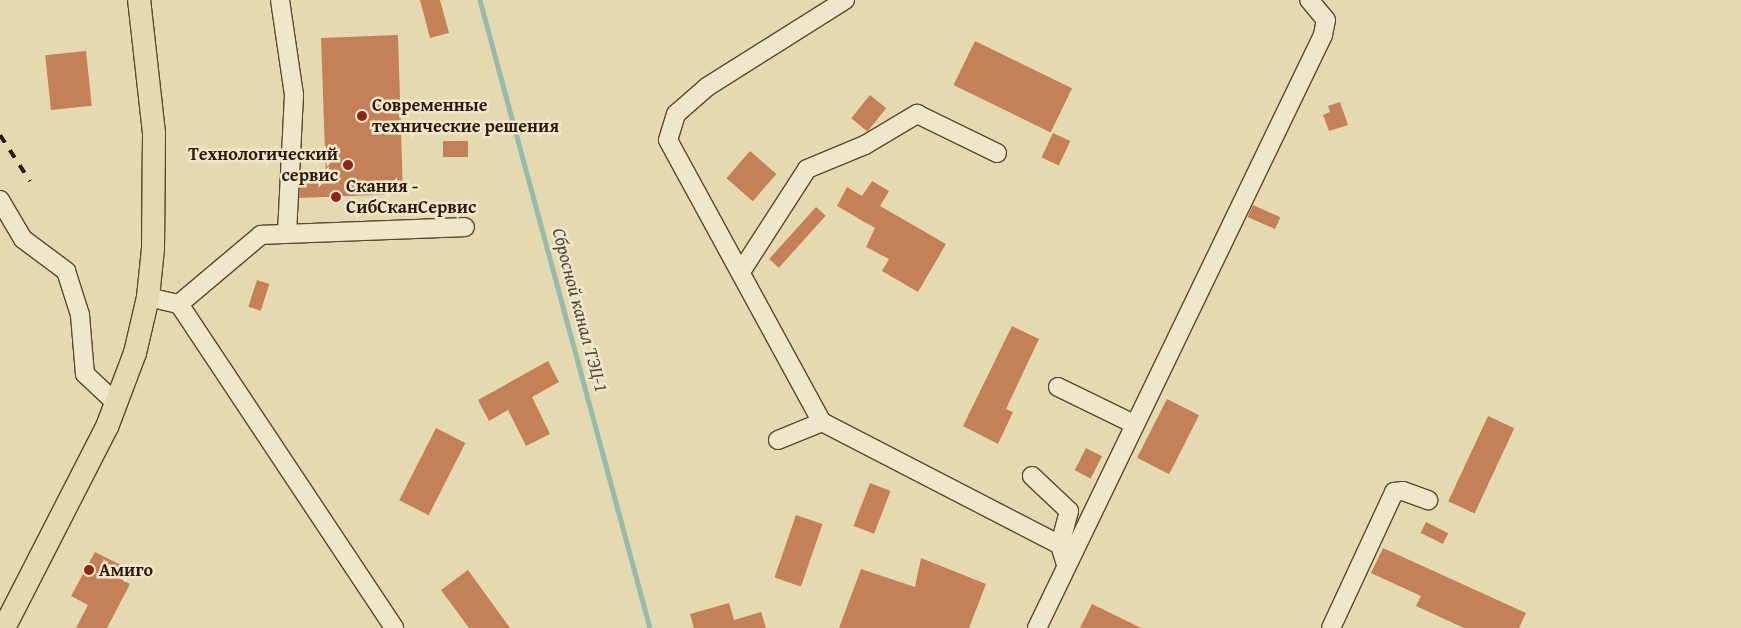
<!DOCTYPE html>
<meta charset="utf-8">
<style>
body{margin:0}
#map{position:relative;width:1741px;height:628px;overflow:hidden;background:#e5daaf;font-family:"Gentium Book Plus",serif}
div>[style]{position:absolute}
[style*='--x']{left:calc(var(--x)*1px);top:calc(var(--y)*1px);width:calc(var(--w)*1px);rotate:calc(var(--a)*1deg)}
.stream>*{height:4.5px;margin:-2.25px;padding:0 2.25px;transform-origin:2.25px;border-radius:2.25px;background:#96bbab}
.building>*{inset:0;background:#c48056;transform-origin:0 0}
.roads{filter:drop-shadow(1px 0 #5c4831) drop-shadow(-1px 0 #5c4831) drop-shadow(0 1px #5c4831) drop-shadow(0 -1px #5c4831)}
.minor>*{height:18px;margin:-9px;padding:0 9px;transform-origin:9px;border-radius:9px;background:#eee7cb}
.major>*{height:22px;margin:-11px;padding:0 11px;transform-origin:11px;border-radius:11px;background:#e5daaf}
.rail>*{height:4px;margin-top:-2px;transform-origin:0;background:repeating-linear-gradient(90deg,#2f1807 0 9px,transparent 0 18px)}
.dots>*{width:14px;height:14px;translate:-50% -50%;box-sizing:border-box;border:2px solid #eee7cb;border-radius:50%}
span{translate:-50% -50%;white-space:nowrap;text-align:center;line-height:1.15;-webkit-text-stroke:5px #eee7cb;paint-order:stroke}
.poi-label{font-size:18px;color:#2f1807;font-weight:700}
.left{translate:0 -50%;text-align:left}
.right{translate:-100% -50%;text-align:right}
.water-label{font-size:19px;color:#4e4938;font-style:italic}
</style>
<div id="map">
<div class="stream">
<div style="--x:480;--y:0;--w:651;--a:74.85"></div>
</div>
<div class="building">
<div style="clip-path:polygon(420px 0,440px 0,449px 33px,430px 38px)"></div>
<div style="clip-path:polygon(398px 35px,403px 194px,299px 198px,300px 181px,326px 181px,321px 38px)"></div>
<div style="left:975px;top:41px;width:108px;height:49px;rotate:26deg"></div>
<div style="left:86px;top:51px;width:55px;height:41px;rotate:84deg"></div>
<div style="left:870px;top:95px;width:21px;height:30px;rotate:39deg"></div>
<div style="clip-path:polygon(1340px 102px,1348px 125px,1329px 131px,1323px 115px,1330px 112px,1328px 106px)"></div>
<div style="left:1053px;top:133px;width:19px;height:27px;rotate:25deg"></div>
<div style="left:468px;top:141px;width:16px;height:25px;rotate:90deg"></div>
<div style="left:750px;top:151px;width:35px;height:36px;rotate:41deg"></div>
<div style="clip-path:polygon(872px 181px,889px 191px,880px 206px,946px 244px,918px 292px,882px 271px,889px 259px,866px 247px,875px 228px,837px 206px,847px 187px,862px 196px)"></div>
<div style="left:1253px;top:205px;width:30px;height:13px;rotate:24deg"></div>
<div style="left:816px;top:207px;width:13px;height:70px;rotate:42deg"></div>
<div style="left:257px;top:280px;width:13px;height:28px;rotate:18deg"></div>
<div style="clip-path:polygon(1012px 326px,1039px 339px,1006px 409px,1013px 412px,998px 444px,963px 426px)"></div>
<div style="clip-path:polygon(548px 361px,559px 382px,532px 397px,550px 434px,526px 446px,508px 410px,489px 421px,478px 400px)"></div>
<div style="left:1167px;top:399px;width:36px;height:66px;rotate:27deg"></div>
<div style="left:1488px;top:416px;width:29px;height:94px;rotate:25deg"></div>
<div style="left:436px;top:428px;width:33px;height:81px;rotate:27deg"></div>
<div style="left:1086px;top:448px;width:18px;height:25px;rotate:27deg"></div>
<div style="left:870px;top:483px;width:22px;height:46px;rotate:21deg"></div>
<div style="left:796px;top:515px;width:28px;height:66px;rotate:19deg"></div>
<div style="left:1426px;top:522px;width:25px;height:12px;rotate:27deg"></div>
<div style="clip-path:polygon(1383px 548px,1526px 613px,1519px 628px,1464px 628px,1416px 606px,1421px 596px,1371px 573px)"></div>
<div style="clip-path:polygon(95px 552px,123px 566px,117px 577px,130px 584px,107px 628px,76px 628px,88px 605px,71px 596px)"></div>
<div style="clip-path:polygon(921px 558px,986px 584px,969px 628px,839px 628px,861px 569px,915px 587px)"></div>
<div style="clip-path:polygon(468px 570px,510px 628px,469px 628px,441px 590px)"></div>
<div style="clip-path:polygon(729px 603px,734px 620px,761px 612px,766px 628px,694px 628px,690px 614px)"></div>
<div style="clip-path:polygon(1092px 604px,1141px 628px,1080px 628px)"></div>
</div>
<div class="roads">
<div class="minor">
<div style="--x:280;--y:0;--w:96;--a:81.6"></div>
<div style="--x:294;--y:95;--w:137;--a:92.9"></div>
<div style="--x:845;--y:0;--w:163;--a:147.8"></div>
<div style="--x:707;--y:87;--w:41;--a:138.9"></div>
<div style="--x:676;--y:114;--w:27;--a:107"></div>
<div style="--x:668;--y:140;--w:321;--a:61.4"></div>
<div style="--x:822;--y:422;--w:268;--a:27.3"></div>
<div style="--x:1060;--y:545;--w:21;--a:73"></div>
<div style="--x:0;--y:200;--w:45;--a:59.5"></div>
<div style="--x:23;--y:239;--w:54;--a:36.7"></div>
<div style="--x:66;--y:271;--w:46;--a:72.3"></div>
<div style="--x:80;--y:315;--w:59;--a:85.2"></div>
<div style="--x:85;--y:374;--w:42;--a:43.1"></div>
<div style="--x:742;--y:270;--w:120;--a:-57.2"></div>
<div style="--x:807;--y:169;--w:63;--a:-22.5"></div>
<div style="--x:865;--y:145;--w:61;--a:-30.8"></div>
<div style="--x:917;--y:114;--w:89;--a:26"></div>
<div style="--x:148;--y:297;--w:32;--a:13"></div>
<div style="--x:179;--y:304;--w:389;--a:56.4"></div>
<div style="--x:179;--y:304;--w:107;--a:-40.1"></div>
<div style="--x:261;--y:235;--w:204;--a:-2.2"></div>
<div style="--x:1058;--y:387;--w:85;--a:26"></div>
<div style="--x:778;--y:440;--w:48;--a:-22.2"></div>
<div style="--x:1032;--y:476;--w:51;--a:43.4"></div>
<div style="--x:1069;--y:511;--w:35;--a:105"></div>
<div style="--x:1037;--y:628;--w:658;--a:-64.25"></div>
<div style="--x:1323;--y:35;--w:15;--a:-79"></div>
<div style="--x:1326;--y:20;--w:26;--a:-130"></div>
<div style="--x:1331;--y:628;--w:150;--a:-65.1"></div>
<div style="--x:1394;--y:492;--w:9;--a:-6"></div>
<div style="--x:1403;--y:491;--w:27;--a:20"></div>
</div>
<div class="major">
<div style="--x:4;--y:628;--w:226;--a:-62.9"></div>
<div style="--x:107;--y:427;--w:79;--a:-69.3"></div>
<div style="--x:135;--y:353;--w:57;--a:-76.9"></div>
<div style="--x:148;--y:297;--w:48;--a:-84.1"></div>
<div style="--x:153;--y:249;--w:116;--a:-89.5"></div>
<div style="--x:154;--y:133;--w:134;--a:-96.4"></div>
</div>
</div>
<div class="rail">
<div style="--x:0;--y:135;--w:55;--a:56.9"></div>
</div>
<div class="dots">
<div style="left:362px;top:116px;background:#8f2418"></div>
<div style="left:348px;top:165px;background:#8f2418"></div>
<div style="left:336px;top:197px;background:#8f2418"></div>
<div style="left:89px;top:570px;background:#8f2418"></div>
</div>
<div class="poi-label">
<span class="left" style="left:372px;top:116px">Современные<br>технические решения</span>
<span class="right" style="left:338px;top:165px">Технологический<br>сервис</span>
<span class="left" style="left:346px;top:197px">Скания -<br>СибСканСервис</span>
<span class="left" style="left:99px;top:570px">Амиго</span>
</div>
<div class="water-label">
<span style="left:580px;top:310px;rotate:75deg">Сбросной канал ТЭЦ-1</span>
</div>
</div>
